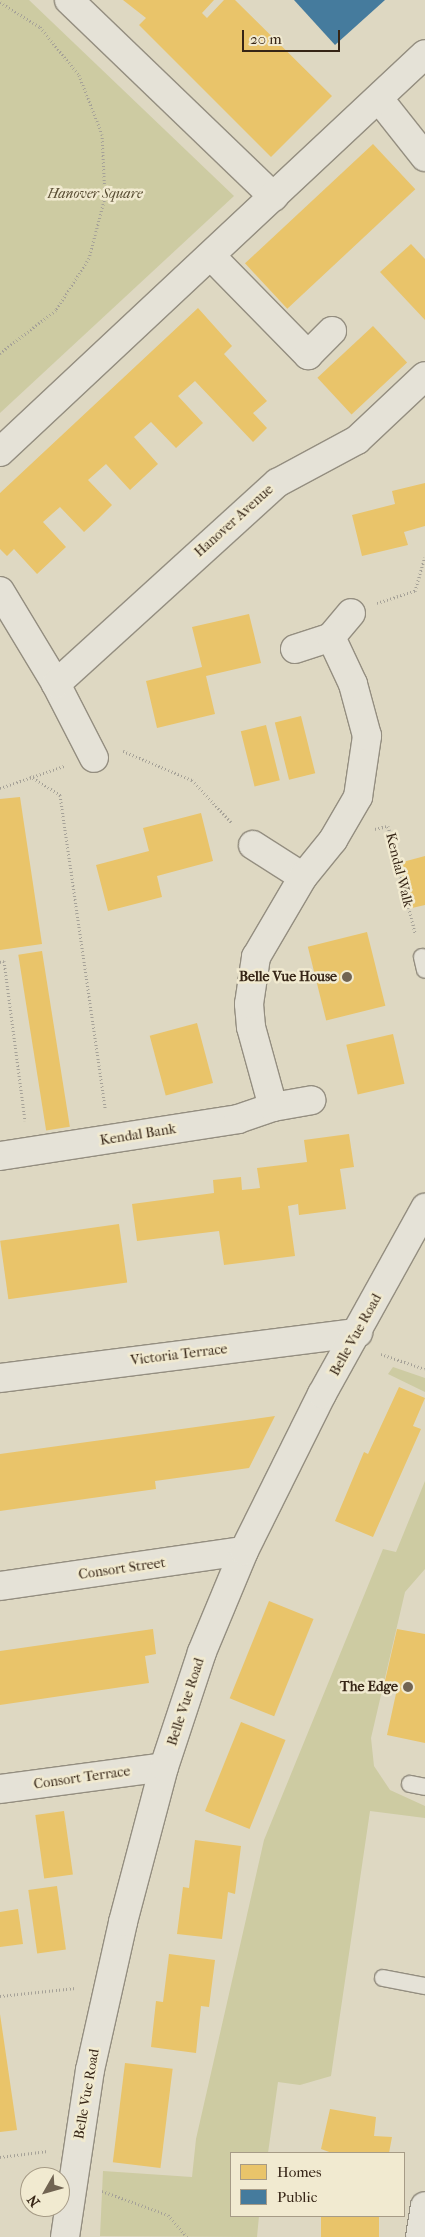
<!DOCTYPE html>
<style>
body{margin:0}
#map{position:relative;width:425px;height:2237px;overflow:hidden;background:#ded8c2;font-family:"IM FELL French Canon",serif}
div>[style]{position:absolute}
[style*='--x']{left:calc(var(--x)*1px);top:calc(var(--y)*1px);width:calc(var(--w)*1px);rotate:calc(var(--a)*1deg)}
.green>*{inset:0;background:#cdcba2}
.homes>*{inset:0;background:#e9c46a;transform-origin:0 0}
.public>*{inset:0;background:#457b9d}
.path>*{height:3px;margin-top:-1.5px;transform-origin:0;background:repeating-linear-gradient(90deg,#a6a298 0 1px,transparent 0 3.5px)}
.roads{filter:drop-shadow(1px 0 #948e80) drop-shadow(-1px 0 #948e80) drop-shadow(0 1px #948e80) drop-shadow(0 -1px #948e80)}
.lane>*{height:16px;margin:-8px;padding:0 8px;transform-origin:8px;border-radius:8px;background:#e5e2d7}
.street>*{height:28px;margin:-14px;padding:0 14px;transform-origin:14px;border-radius:14px;background:#e5e2d7}
.dots>*{width:14px;height:14px;translate:-50% -50%;box-sizing:border-box;border:2px solid #f1ead0;border-radius:50%}
span{translate:-50% -50%;white-space:nowrap;text-align:center;line-height:1.15;-webkit-text-stroke:5px #f1ead0;paint-order:stroke}
.park-label{font-size:14px;color:#584c32;font-style:italic}
.street-label{font-size:14px;color:#362516}
.poi-label{font-size:14px;color:#362516;font-weight:700}
.right{translate:-100% -50%;text-align:right}
.legend{position:absolute;left:230px;top:2152px;width:175px;height:65px;box-sizing:border-box;background:#f1ead0;border:1px solid #a69b86;margin:0;padding:6px 9px;list-style:none;font-size:15px;color:#362516}
.legend li{display:flex;align-items:center;gap:10px;height:25px}
.legend b{width:25px;border:1px solid #a69b86}
.north{position:absolute;left:20px;top:2167px;width:50px;height:50px;box-sizing:border-box;background:#f1ead0;border:1px solid #a69b86;border-radius:50%;rotate:232deg;font-size:14px;font-weight:700;line-height:20px;text-align:center;color:#362516}
.north::after{content:'';display:block;margin:auto;width:18px;height:22px;background:#716452;clip-path:polygon(50% 0,100% 100%,50% 72%,0 100%)}
.scale{position:absolute;left:242px;top:30px;width:98px;height:22px;box-sizing:border-box;border:2px solid #362516;border-top:0;padding-left:6px;font-size:15px;line-height:18px;white-space:nowrap;color:#362516;-webkit-text-stroke:4px #f1ead0;paint-order:stroke}
</style>
<div id="map">
<div class="green">
<div style="clip-path:polygon(0 0,29px 0,234px 196px,0 413px)"></div>
<div style="clip-path:polygon(393px 1367px,425px 1378px,425px 1392px,388px 1374px)"></div>
<div style="clip-path:polygon(425px 1481px,425px 1569px,405px 1592px,371px 1738px,374px 1766px,390px 1790px,425px 1806px,425px 1818px,370px 1811px,331px 2076px,300px 2085px,278px 2082px,268px 2153px,231px 2153px,231px 2216px,259px 2216px,257px 2237px,100px 2236px,103px 2171px,192px 2177px,196px 2139px,264px 1840px,383px 1549px,396px 1552px)"></div>
</div>
<div class="homes">
<div style="clip-path:polygon(123px 0,214px 0,202px 13px,207px 18px,224px 0,235px 0,332px 96px,271px 157px,139px 25px,146px 18px)"></div>
<div style="left:373px;top:144px;width:62px;height:175px;rotate:47deg"></div>
<div style="clip-path:polygon(411px 244px,425px 259px,425px 320px,380px 272px)"></div>
<div style="clip-path:polygon(198px 308px,232px 346px,224px 354px,267px 401px,253px 413px,267px 428px,253px 442px,195px 381px,178px 396px,203px 423px,176px 448px,151px 422px,142px 430px,134px 437px,158px 464px,130px 490px,106px 464px,88px 480px,112px 505px,98px 519px,84px 532px,60px 507px,52px 514px,43px 522px,66px 547px,37px 574px,14px 549px,7px 556px,0 549px,0 493px)"></div>
<div style="left:373px;top:326px;width:50px;height:76px;rotate:47deg"></div>
<div style="clip-path:polygon(425px 483px,425px 526px,404px 532px,408px 545px,362px 556px,352px 515px,395px 504px,392px 491px)"></div>
<div style="clip-path:polygon(249px 614px,261px 663px,206px 676px,215px 714px,157px 728px,146px 681px,202px 667px,192px 627px)"></div>
<div style="left:301px;top:716px;width:59px;height:27px;rotate:76deg"></div>
<div style="left:266px;top:725px;width:57px;height:26px;rotate:76deg"></div>
<div style="clip-path:polygon(20px 797px,42px 944px,0 950px,0 799px)"></div>
<div style="clip-path:polygon(201px 813px,213px 861px,157px 876px,162px 897px,108px 911px,96px 865px,149px 851px,143px 828px)"></div>
<div style="clip-path:polygon(425px 856px,425px 905px,412px 908px,399px 863px)"></div>
<div style="left:367px;top:932px;width:76px;height:61px;rotate:76deg"></div>
<div style="left:42px;top:951px;width:178px;height:24px;rotate:81deg"></div>
<div style="left:197px;top:1023px;width:62px;height:49px;rotate:75deg"></div>
<div style="left:393px;top:1034px;width:51px;height:48px;rotate:77deg"></div>
<div style="clip-path:polygon(349px 1134px,354px 1167px,340px 1169px,346px 1209px,299px 1215px,298px 1204px,288px 1206px,295px 1256px,224px 1265px,219px 1231px,137px 1241px,132px 1204px,214px 1193px,213px 1180px,241px 1177px,242px 1190px,260px 1188px,257px 1168px,307px 1162px,304px 1140px)"></div>
<div style="left:119px;top:1224px;width:59px;height:120px;rotate:82deg"></div>
<div style="clip-path:polygon(399px 1387px,425px 1398px,413px 1426px,421px 1429px,373px 1537px,335px 1521px,364px 1452px,368px 1454px)"></div>
<div style="clip-path:polygon(275px 1416px,249px 1468px,155px 1481px,156px 1489px,0 1511px,0 1454px)"></div>
<div style="left:269px;top:1601px;width:48px;height:105px;rotate:22deg"></div>
<div style="clip-path:polygon(153px 1629px,156px 1654px,145px 1656px,149px 1683px,0 1705px,0 1651px)"></div>
<div style="clip-path:polygon(397px 1629px,425px 1634px,425px 1743px,387px 1735px,397px 1689px,384px 1685px)"></div>
<div style="left:241px;top:1722px;width:48px;height:96px;rotate:22deg"></div>
<div style="left:64px;top:1811px;width:64px;height:29px;rotate:82deg"></div>
<div style="clip-path:polygon(195px 1840px,241px 1846px,235px 1894px,228px 1892px,222px 1939px,177px 1934px,183px 1887px,189px 1888px)"></div>
<div style="left:57px;top:1886px;width:64px;height:29px;rotate:82deg"></div>
<div style="clip-path:polygon(18px 1909px,23px 1944px,0 1947px,0 1912px)"></div>
<div style="clip-path:polygon(169px 1954px,215px 1960px,209px 2007px,201px 2006px,196px 2053px,151px 2047px,156px 2001px,163px 2002px)"></div>
<div style="clip-path:polygon(0 2014px,17px 2130px,0 2132px)"></div>
<div style="left:125px;top:2063px;width:48px;height:100px;rotate:7deg"></div>
<div style="clip-path:polygon(330px 2109px,376px 2117px,374px 2136px,392px 2137px,389px 2153px,332px 2153px,321px 2149px)"></div>
<div style="left:321px;top:2216px;width:58px;height:21px"></div>
</div>
<div class="public">
<div style="clip-path:polygon(294px 0,385px 0,335px 45px)"></div>
</div>
<div class="path">
<div style="--x:0;--y:2;--w:47;--a:32"></div>
<div style="--x:40;--y:27;--w:62;--a:50.9"></div>
<div style="--x:79;--y:75;--w:63;--a:68.7"></div>
<div style="--x:102;--y:134;--w:63;--a:87.3"></div>
<div style="--x:105;--y:197;--w:63;--a:104.7"></div>
<div style="--x:89;--y:258;--w:62;--a:122.4"></div>
<div style="--x:56;--y:310;--w:71;--a:142.5"></div>
<div style="--x:377;--y:603;--w:40;--a:-18"></div>
<div style="--x:415;--y:591;--w:35;--a:-74"></div>
<div style="--x:123;--y:751;--w:75;--a:22.8"></div>
<div style="--x:192;--y:780;--w:59;--a:47.1"></div>
<div style="--x:30;--y:776;--w:36;--a:32"></div>
<div style="--x:60;--y:795;--w:317;--a:81.8"></div>
<div style="--x:0;--y:788;--w:68;--a:-19"></div>
<div style="--x:375;--y:829;--w:13;--a:-13"></div>
<div style="--x:388;--y:826;--w:110;--a:75.8"></div>
<div style="--x:0;--y:962;--w:4;--a:-14"></div>
<div style="--x:4;--y:961;--w:161;--a:82.5"></div>
<div style="--x:381;--y:1354;--w:46;--a:18.8"></div>
<div style="--x:0;--y:1996;--w:76;--a:-6"></div>
<div style="--x:0;--y:2157;--w:48;--a:-7.1"></div>
<div style="--x:102;--y:2191;--w:70;--a:20"></div>
<div style="--x:168;--y:2215;--w:29;--a:49"></div>
</div>
<div class="roads">
<div class="lane">
<div style="--x:422;--y:957;--w:13;--a:77"></div>
<div style="--x:410;--y:1784;--w:15;--a:11"></div>
<div style="--x:383;--y:1978;--w:43;--a:10.8"></div>
</div>
<div class="street">
<div style="--x:69;--y:0;--w:284;--a:43.9"></div>
<div style="--x:379;--y:99;--w:74;--a:51.6"></div>
<div style="--x:211;--y:256;--w:139;--a:45.6"></div>
<div style="--x:308;--y:355;--w:34;--a:-45"></div>
<div style="--x:0;--y:452;--w:582;--a:-43.12"></div>
<div style="--x:0;--y:591;--w:109;--a:58.9"></div>
<div style="--x:56;--y:684;--w:83;--a:62.8"></div>
<div style="--x:295;--y:649;--w:38;--a:-18"></div>
<div style="--x:331;--y:637;--w:31;--a:-50"></div>
<div style="--x:56;--y:684;--w:299;--a:-42.3"></div>
<div style="--x:277;--y:483;--w:91;--a:-28.3"></div>
<div style="--x:357;--y:440;--w:93;--a:-43.3"></div>
<div style="--x:253;--y:845;--w:59;--a:32.6"></div>
<div style="--x:273;--y:1107;--w:39;--a:-10"></div>
<div style="--x:0;--y:1156;--w:241;--a:-8.8"></div>
<div style="--x:238;--y:1119;--w:37;--a:-19"></div>
<div style="--x:273;--y:1107;--w:83;--a:-105.4"></div>
<div style="--x:251;--y:1027;--w:23;--a:-95"></div>
<div style="--x:249;--y:1004;--w:48;--a:-81.5"></div>
<div style="--x:256;--y:957;--w:93;--a:-59.6"></div>
<div style="--x:303;--y:877;--w:48;--a:-51"></div>
<div style="--x:333;--y:840;--w:50;--a:-59.8"></div>
<div style="--x:358;--y:797;--w:62;--a:-81.6"></div>
<div style="--x:367;--y:736;--w:54;--a:-105.1"></div>
<div style="--x:353;--y:684;--w:52;--a:-115.1"></div>
<div style="--x:0;--y:1378;--w:361;--a:-7.2"></div>
<div style="--x:0;--y:1586;--w:246;--a:-8.2"></div>
<div style="--x:0;--y:1789;--w:165;--a:-7.6"></div>
<div style="--x:65;--y:2237;--w:169;--a:-81.5"></div>
<div style="--x:90;--y:2070;--w:152;--a:-77.4"></div>
<div style="--x:123;--y:1922;--w:160;--a:-75.2"></div>
<div style="--x:164;--y:1767;--w:121;--a:-71.7"></div>
<div style="--x:202;--y:1652;--w:109;--a:-67.4"></div>
<div style="--x:244;--y:1551;--w:175;--a:-63.6"></div>
<div style="--x:322;--y:1394;--w:213;--a:-61"></div>
<div style="--x:420;--y:2237;--w:31;--a:-81"></div>
</div>
</div>
<div class="dots">
<div style="left:347px;top:977px;background:#716452"></div>
<div style="left:408px;top:1687px;background:#716452"></div>
</div>
<div class="park-label">
<span style="left:95px;top:194px">Hanover Square</span>
</div>
<div class="street-label">
<span style="left:234px;top:521px;rotate:-42deg">Hanover Avenue</span>
<span style="left:399px;top:870px;rotate:76deg">Kendal Walk</span>
<span style="left:138px;top:1135px;rotate:-9deg">Kendal Bank</span>
<span style="left:356px;top:1335px;rotate:-61deg">Belle Vue Road</span>
<span style="left:179px;top:1355px;rotate:-7deg">Victoria Terrace</span>
<span style="left:122px;top:1569px;rotate:-8deg">Consort Street</span>
<span style="left:186px;top:1702px;rotate:-72deg">Belle Vue Road</span>
<span style="left:82px;top:1778px;rotate:-8deg">Consort Terrace</span>
<span style="left:87px;top:2094px;rotate:-80deg">Belle Vue Road</span>
</div>
<div class="poi-label">
<span class="right" style="left:337px;top:977px">Belle Vue House</span>
<span class="right" style="left:398px;top:1687px">The Edge</span>
</div>
<ul class="legend">
<li><b style="height:14px;background:#e9c46a"></b>Homes</li>
<li><b style="height:14px;background:#457b9d"></b>Public</li>
</ul>
<div class="north">N</div>
<div class="scale">20 m</div>
</div>
